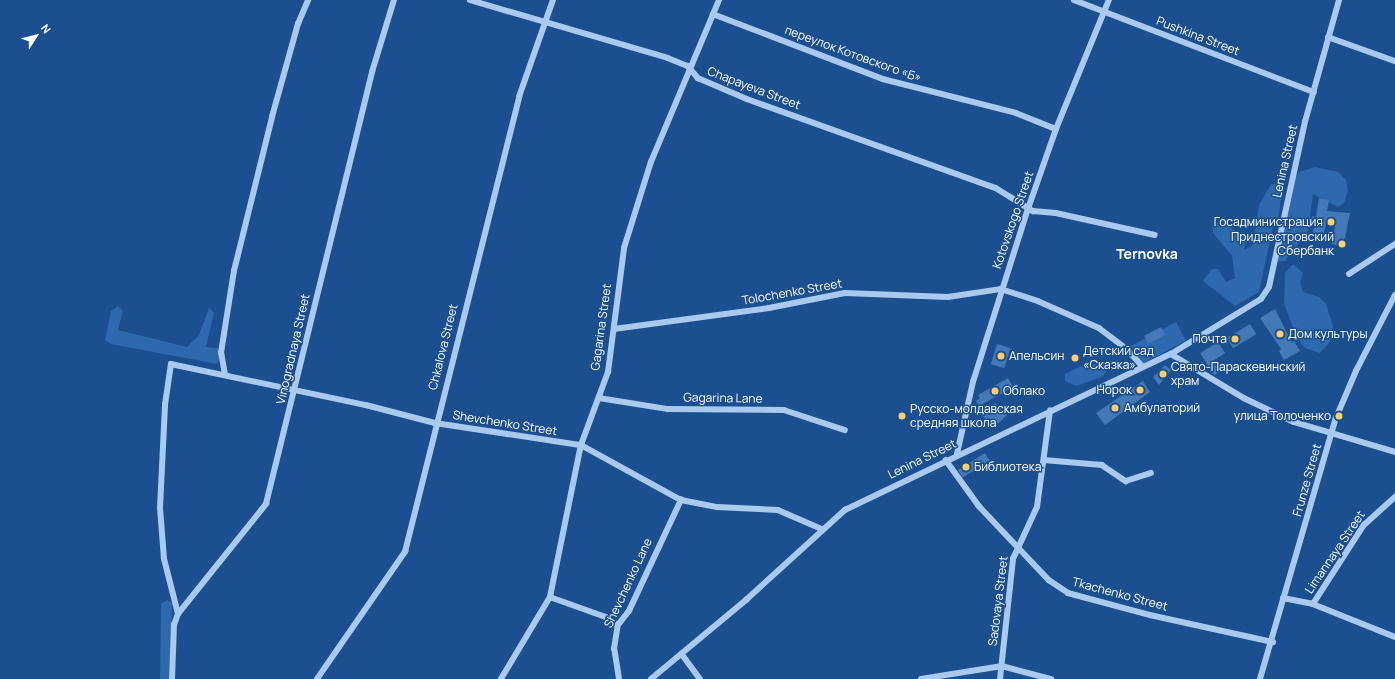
<!DOCTYPE html>
<meta charset="utf-8">
<style>
body{margin:0}
#map{position:relative;width:1395px;height:679px;overflow:hidden;background:#1b4f8f;font-family:Manrope,sans-serif}
div>[style]{position:absolute}
[style*='--x']{left:calc(var(--x)*1px);top:calc(var(--y)*1px);width:calc(var(--w)*1px);rotate:calc(var(--a)*1deg)}
.green>*{inset:0;background:#2e69ad;transform-origin:0 0}
.building>*{inset:0;background:#4478b7;transform-origin:0 0}
.minor>*{height:5.5px;margin:-2.75px;padding:0 2.75px;transform-origin:2.75px;border-radius:2.75px;background:#a9c9ee}
.dots>*{width:11px;height:11px;translate:-50% -50%;box-sizing:border-box;border:2px solid #1b4f8f;border-radius:50%}
span{translate:-50% -50%;white-space:nowrap;text-align:center;line-height:1.15;-webkit-text-stroke:3px #1b4f8f;paint-order:stroke}
.street-label{font-size:12px;color:#fff}
.poi-label{font-size:12px;color:#fff}
.right{translate:-100% -50%;text-align:right}
.left{translate:0 -50%;text-align:left}
.quarter-label{font-size:14px;color:#fff;font-weight:700}
.north{position:absolute;left:16px;top:16px;width:40px;height:40px;-webkit-text-stroke:3px #1b4f8f;paint-order:stroke;rotate:54deg;font-size:11px;font-weight:700;line-height:16px;text-align:center;color:#fff}
.north::after{content:'';display:block;margin:auto;width:14px;height:18px;background:#fff;clip-path:polygon(50% 0,100% 100%,50% 72%,0 100%)}
</style>
<div id="map">
<div class="green">
<div style="clip-path:polygon(1315px 167px,1338px 172px,1346px 180px,1348px 191px,1344px 203px,1338px 207px,1313px 194px,1308px 231px,1285px 261px,1276px 262px,1294px 181px,1299px 172px)"></div>
<div style="clip-path:polygon(1271px 184px,1278px 184px,1282px 189px,1279px 214px,1273px 227px,1259px 292px,1235px 306px,1203px 281px,1212px 269px,1218px 269px,1226px 282px,1235px 278px,1232px 256px,1213px 233px,1212px 226px,1221px 221px,1246px 238px,1244px 250px,1252px 246px,1259px 205px)"></div>
<div style="clip-path:polygon(1293px 264px,1303px 273px,1300px 282px,1303px 292px,1319px 297px,1326px 304px,1333px 326px,1332px 339px,1320px 353px,1305px 348px,1298px 340px,1284px 304px,1285px 273px)"></div>
<div style="clip-path:polygon(118px 306px,123px 311px,118px 330px,187px 347px,199px 335px,209px 308px,214px 313px,206px 347px,218px 348px,220px 357px,217px 364px,111px 344px,105px 340px,111px 311px)"></div>
<div style="left:1176px;top:322px;width:21px;height:51px;rotate:62deg"></div>
<div style="clip-path:polygon(1094px 364px,1103px 364px,1107px 371px,1102px 377px,1076px 386px,1065px 381px,1065px 374px,1079px 367px)"></div>
<div style="clip-path:polygon(167px 600px,172px 603px,172px 610px,169px 679px,160px 679px,161px 604px)"></div>
</div>
<div class="building">
<div style="clip-path:polygon(1319px 198px,1329px 200px,1327px 211px,1350px 213px,1343px 247px,1332px 244px,1335px 226px,1326px 224px,1322px 241px,1312px 239px,1315px 221px,1311px 220px,1312px 216px,1316px 217px)"></div>
<div style="clip-path:polygon(1275px 309px,1292px 343px,1294px 341px,1300px 351px,1284px 360px,1279px 351px,1281px 349px,1260px 318px)"></div>
<div style="left:1250px;top:324px;width:12px;height:27px;rotate:59deg"></div>
<div style="left:1161px;top:327px;width:9px;height:19px;rotate:63deg"></div>
<div style="clip-path:polygon(1218px 342px,1225px 353px,1213px 361px,1220px 372px,1214px 375px,1200px 353px)"></div>
<div style="left:997px;top:344px;width:14px;height:21px;rotate:17deg"></div>
<div style="clip-path:polygon(1165px 365px,1171px 370px,1159px 385px,1153px 377px)"></div>
<div style="clip-path:polygon(1008px 378px,1013px 387px,979px 406px,976px 401px,980px 398px,978px 395px)"></div>
<div style="clip-path:polygon(1143px 381px,1150px 392px,1105px 425px,1096px 413px)"></div>
<div style="left:995px;top:403px;width:17px;height:18px;rotate:45deg"></div>
<div style="left:985px;top:453px;width:9px;height:32px;rotate:58deg"></div>
</div>
<div class="minor">
<div style="--x:470;--y:0;--w:206;--a:16.3"></div>
<div style="--x:668;--y:58;--w:22;--a:22"></div>
<div style="--x:688;--y:66;--w:16;--a:50"></div>
<div style="--x:698;--y:78;--w:53;--a:23.2"></div>
<div style="--x:747;--y:99;--w:264;--a:19.7"></div>
<div style="--x:996;--y:188;--w:44;--a:31.9"></div>
<div style="--x:1033;--y:211;--w:23;--a:5"></div>
<div style="--x:1056;--y:213;--w:101;--a:12.5"></div>
<div style="--x:1074;--y:0;--w:257;--a:21"></div>
<div style="--x:713;--y:14;--w:182;--a:20.9"></div>
<div style="--x:883;--y:79;--w:137;--a:14.3"></div>
<div style="--x:1016;--y:113;--w:43;--a:21.8"></div>
<div style="--x:1328;--y:37;--w:71;--a:19.7"></div>
<div style="--x:1349;--y:274;--w:55;--a:-33.1"></div>
<div style="--x:614;--y:329;--w:156;--a:-7.7"></div>
<div style="--x:769;--y:308;--w:77;--a:-11.2"></div>
<div style="--x:845;--y:293;--w:103;--a:2.2"></div>
<div style="--x:948;--y:297;--w:54;--a:-8.6"></div>
<div style="--x:1001;--y:289;--w:39;--a:18"></div>
<div style="--x:1038;--y:301;--w:67;--a:23.9"></div>
<div style="--x:1099;--y:328;--w:34;--a:37"></div>
<div style="--x:1126;--y:348;--w:25;--a:48"></div>
<div style="--x:1171;--y:354;--w:85;--a:31.1"></div>
<div style="--x:1244;--y:398;--w:55;--a:25.6"></div>
<div style="--x:1294;--y:422;--w:105;--a:16.5"></div>
<div style="--x:225;--y:375;--w:22;--a:-100"></div>
<div style="--x:221;--y:353;--w:83;--a:-81"></div>
<div style="--x:234;--y:271;--w:159;--a:-76.1"></div>
<div style="--x:272;--y:117;--w:97;--a:-74.4"></div>
<div style="--x:298;--y:24;--w:26;--a:-67"></div>
<div style="--x:599;--y:398;--w:70;--a:9.1"></div>
<div style="--x:668;--y:409;--w:116;--a:0.5"></div>
<div style="--x:784;--y:410;--w:64;--a:18.2"></div>
<div style="--x:957;--y:454;--w:74;--a:-77.5"></div>
<div style="--x:973;--y:382;--w:182;--a:-72.4"></div>
<div style="--x:1028;--y:209;--w:85;--a:-70.7"></div>
<div style="--x:1056;--y:129;--w:139;--a:-67.7"></div>
<div style="--x:946;--y:460;--w:57;--a:54.3"></div>
<div style="--x:979;--y:506;--w:102;--a:46.6"></div>
<div style="--x:1049;--y:580;--w:23;--a:34"></div>
<div style="--x:1068;--y:593;--w:85;--a:15"></div>
<div style="--x:1150;--y:615;--w:126;--a:12.4"></div>
<div style="--x:1044;--y:460;--w:58;--a:4.9"></div>
<div style="--x:1102;--y:465;--w:29;--a:34"></div>
<div style="--x:1126;--y:481;--w:26;--a:-18"></div>
<div style="--x:550;--y:597;--w:59;--a:19.7"></div>
<div style="--x:606;--y:617;--w:14;--a:34"></div>
<div style="--x:1283;--y:598;--w:31;--a:11"></div>
<div style="--x:1313;--y:604;--w:88;--a:21.9"></div>
<div style="--x:1313;--y:604;--w:94;--a:-57.2"></div>
<div style="--x:1364;--y:525;--w:42;--a:-42.1"></div>
<div style="--x:178;--y:614;--w:57;--a:-104.3"></div>
<div style="--x:164;--y:559;--w:51;--a:-94.5"></div>
<div style="--x:160;--y:508;--w:103;--a:-87.2"></div>
<div style="--x:165;--y:405;--w:41;--a:-81.7"></div>
<div style="--x:171;--y:364;--w:199;--a:11.9"></div>
<div style="--x:366;--y:405;--w:71;--a:14.6"></div>
<div style="--x:435;--y:423;--w:148;--a:8.6"></div>
<div style="--x:581;--y:445;--w:114;--a:28.8"></div>
<div style="--x:681;--y:500;--w:37;--a:11"></div>
<div style="--x:717;--y:507;--w:61;--a:2.8"></div>
<div style="--x:778;--y:510;--w:48;--a:23.4"></div>
<div style="--x:682;--y:654;--w:31;--a:54"></div>
<div style="--x:172;--y:679;--w:54;--a:-87.9"></div>
<div style="--x:174;--y:625;--w:12;--a:-70"></div>
<div style="--x:178;--y:614;--w:141;--a:-51.3"></div>
<div style="--x:266;--y:504;--w:445;--a:-76.2"></div>
<div style="--x:372;--y:72;--w:75;--a:-73"></div>
<div style="--x:317;--y:679;--w:155;--a:-55.3"></div>
<div style="--x:405;--y:552;--w:469;--a:-75.9"></div>
<div style="--x:519;--y:97;--w:103;--a:-70.7"></div>
<div style="--x:501;--y:679;--w:96;--a:-59.1"></div>
<div style="--x:550;--y:597;--w:155;--a:-78.5"></div>
<div style="--x:581;--y:445;--w:78;--a:-69.7"></div>
<div style="--x:608;--y:372;--w:125;--a:-82.6"></div>
<div style="--x:624;--y:248;--w:90;--a:-72.6"></div>
<div style="--x:651;--y:162;--w:176;--a:-67.2"></div>
<div style="--x:619;--y:679;--w:30;--a:-99"></div>
<div style="--x:614;--y:649;--w:24;--a:-81"></div>
<div style="--x:618;--y:625;--w:18;--a:-52"></div>
<div style="--x:629;--y:611;--w:123;--a:-64.9"></div>
<div style="--x:651;--y:679;--w:124;--a:-39.7"></div>
<div style="--x:746;--y:600;--w:134;--a:-42.3"></div>
<div style="--x:845;--y:510;--w:361;--a:-25.6"></div>
<div style="--x:1171;--y:354;--w:105;--a:-31.4"></div>
<div style="--x:1261;--y:299;--w:14;--a:-56"></div>
<div style="--x:1269;--y:287;--w:169;--a:-77.7"></div>
<div style="--x:1305;--y:122;--w:127;--a:-74.4"></div>
<div style="--x:921;--y:679;--w:82;--a:-9.1"></div>
<div style="--x:1002;--y:666;--w:51;--a:14.9"></div>
<div style="--x:1000;--y:679;--w:121;--a:-83.8"></div>
<div style="--x:1013;--y:559;--w:57;--a:-65.2"></div>
<div style="--x:1037;--y:507;--w:97;--a:-82.3"></div>
<div style="--x:1260;--y:679;--w:272;--a:-73.8"></div>
<div style="--x:1336;--y:418;--w:51;--a:-66.9"></div>
<div style="--x:1356;--y:371;--w:85;--a:-62.8"></div>
</div>
<div class="dots">
<div style="left:1331px;top:222px;background:#ffd166"></div>
<div style="left:1342px;top:244px;background:#ffd166"></div>
<div style="left:1280px;top:334px;background:#ffd166"></div>
<div style="left:1235px;top:339px;background:#ffd166"></div>
<div style="left:1001px;top:356px;background:#ffd166"></div>
<div style="left:1075px;top:358px;background:#ffd166"></div>
<div style="left:1163px;top:374px;background:#ffd166"></div>
<div style="left:1140px;top:390px;background:#ffd166"></div>
<div style="left:995px;top:391px;background:#ffd166"></div>
<div style="left:1115px;top:408px;background:#ffd166"></div>
<div style="left:902px;top:416px;background:#ffd166"></div>
<div style="left:1339px;top:416px;background:#ffd166"></div>
<div style="left:966px;top:467px;background:#ffd166"></div>
</div>
<div class="street-label">
<span style="left:1198px;top:36px;rotate:21deg">Pushkina Street</span>
<span style="left:853px;top:54px;rotate:20deg">переулок Котовского «Б»</span>
<span style="left:754px;top:88px;rotate:21deg">Chapayeva Street</span>
<span style="left:1285px;top:161px;rotate:-77deg">Lenina Street</span>
<span style="left:1013px;top:220px;rotate:-71deg">Kotovskogo Street</span>
<span style="left:792px;top:292px;rotate:-10deg">Tolochenko Street</span>
<span style="left:601px;top:327px;rotate:-82deg">Gagarina Street</span>
<span style="left:443px;top:347px;rotate:-76deg">Chkalova Street</span>
<span style="left:293px;top:349px;rotate:-77deg">Vinogradnaya Street</span>
<span style="left:723px;top:398px;rotate:1deg">Gagarina Lane</span>
<span style="left:505px;top:423px;rotate:9deg">Shevchenko Street</span>
<span style="left:922px;top:459px;rotate:-26deg">Lenina Street</span>
<span style="left:1307px;top:480px;rotate:-74deg">Frunze Street</span>
<span style="left:1335px;top:552px;rotate:-56deg">Limannaya Street</span>
<span style="left:628px;top:583px;rotate:-65deg">Shevchenko Lane</span>
<span style="left:1120px;top:594px;rotate:15deg">Tkachenko Street</span>
<span style="left:998px;top:601px;rotate:-83deg">Sadovaya Street</span>
</div>
<div class="poi-label">
<span class="right" style="left:1323px;top:222px">Госадминистрация</span>
<span class="right" style="left:1334px;top:244px">Приднестровский<br>Сбербанк</span>
<span class="left" style="left:1288px;top:334px">Дом культуры</span>
<span class="right" style="left:1227px;top:339px">Почта</span>
<span class="left" style="left:1083px;top:358px">Детский сад<br>«Сказка»</span>
<span class="left" style="left:1009px;top:356px">Апельсин</span>
<span class="left" style="left:1171px;top:374px">Свято-Параскевинский<br>храм</span>
<span class="right" style="left:1132px;top:390px">Норок</span>
<span class="left" style="left:1003px;top:391px">Облако</span>
<span class="left" style="left:1124px;top:408px">Амбулаторий</span>
<span class="left" style="left:910px;top:416px">Русско-молдавская<br>средняя школа</span>
<span class="right" style="left:1331px;top:416px">улица Толоченко</span>
<span class="left" style="left:974px;top:467px">Библиотека</span>
</div>
<div class="quarter-label">
<span style="left:1147px;top:254px">Ternovka</span>
</div>
<div class="north">N</div>
</div>
